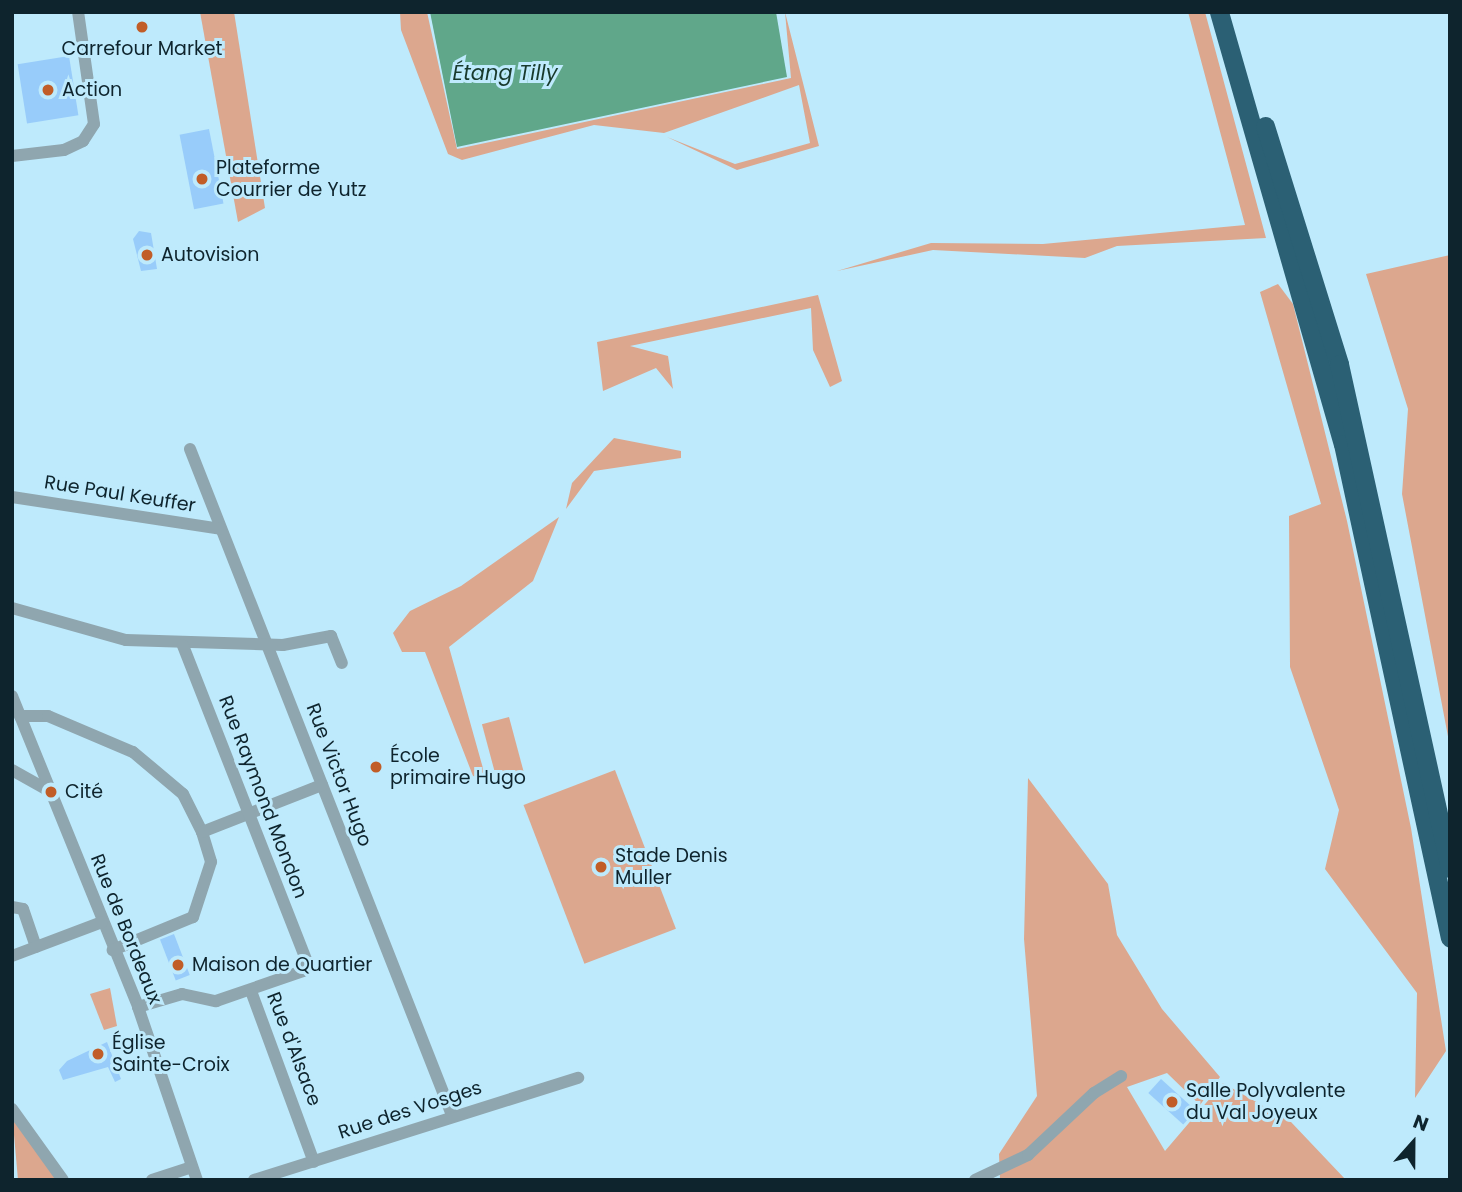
<!DOCTYPE html>
<meta charset="utf-8">
<style>
body{margin:0}
#map{position:relative;width:1462px;height:1192px;overflow:hidden;background:#beeafc;font-family:Poppins,sans-serif}
div>[style]{position:absolute}
[style*='--x']{left:calc(var(--x)*1px);top:calc(var(--y)*1px);width:calc(var(--w)*1px);rotate:calc(var(--a)*1deg)}
.green>*{inset:0;background:#dca78e;transform-origin:0 0}
.water>*{inset:0;background:#60a78a}
.building>*{inset:0;background:#98ccfa;transform-origin:0 0}
.minor>*{height:12px;margin:-6px;padding:0 6px;transform-origin:6px;border-radius:6px;background:#8fa6af}
.highway>*{height:19px;margin:-9.5px;padding:0 9.5px;transform-origin:9.5px;border-radius:9.5px;background:#2b6074}
.dots>*{width:19px;height:19px;translate:-50% -50%;box-sizing:border-box;border:4px solid #beeafc;border-radius:50%}
span{translate:-50% -50%;white-space:nowrap;text-align:center;line-height:1.15;-webkit-text-stroke:6px #beeafc;paint-order:stroke}
.poi-label{font-size:19px;color:#0e242d}
.left{translate:0 -50%;text-align:left}
.street-label{font-size:19px;color:#0e242d}
.water-label{font-size:21px;color:#193a2d;font-style:italic}
.frame{position:absolute;inset:0;border:14px solid #0e242d;pointer-events:none}
.north{position:absolute;left:1378px;top:1108px;width:70px;height:70px;-webkit-text-stroke:5px #beeafc;paint-order:stroke;rotate:21deg;font-size:19px;font-weight:700;line-height:28px;text-align:center;color:#0e242d}
.north::after{content:'';display:block;margin:auto;width:24px;height:32px;background:#0e242d;clip-path:polygon(50% 0,100% 100%,50% 72%,0 100%)}
</style>
<div id="map">
<div class="green">
<div style="clip-path:polygon(200px 12px,234px 12px,265px 208px,238px 222px)"></div>
<div style="clip-path:polygon(400px 12px,427px 12px,457px 149px,791px 78px,785px 12px,819px 146px,737px 170px,667px 137px,735px 164px,810px 143px,799px 85px,664px 133px,594px 125px,462px 160px,448px 154px,401px 30px)"></div>
<div style="clip-path:polygon(1188px 12px,1205px 12px,1266px 238px,1117px 246px,1085px 258px,933px 250px,837px 271px,931px 243px,1043px 244px,1245px 225px)"></div>
<div style="clip-path:polygon(1450px 255px,1450px 747px,1402px 494px,1408px 409px,1366px 274px)"></div>
<div style="clip-path:polygon(1278px 284px,1293px 304px,1347px 521px,1411px 828px,1446px 1051px,1415px 1098px,1417px 993px,1325px 869px,1339px 810px,1290px 667px,1289px 516px,1321px 504px,1260px 292px)"></div>
<div style="clip-path:polygon(818px 295px,842px 381px,830px 387px,813px 350px,811px 308px,630px 346px,668px 356px,673px 389px,656px 368px,603px 391px,597px 342px)"></div>
<div style="clip-path:polygon(614px 438px,681px 451px,681px 458px,594px 471px,566px 509px,572px 483px)"></div>
<div style="clip-path:polygon(559px 517px,533px 581px,449px 647px,486px 779px,473px 776px,425px 652px,402px 652px,393px 633px,410px 611px,461px 586px)"></div>
<div style="left:509px;top:717px;width:57px;height:28px;rotate:75deg"></div>
<div style="left:615px;top:770px;width:170px;height:98px;rotate:69deg"></div>
<div style="clip-path:polygon(1028px 778px,1108px 884px,1117px 935px,1162px 1009px,1220px 1077px,1200px 1105px,1167px 1073px,1127px 1087px,1165px 1151px,1223px 1083px,1291px 1122px,1346px 1180px,1000px 1180px,999px 1154px,1037px 1096px,1024px 939px)"></div>
<div style="clip-path:polygon(110px 988px,117px 1026px,104px 1030px,90px 994px)"></div>
<div style="clip-path:polygon(12px 1112px,64px 1180px,18px 1180px)"></div>
</div>
<div class="water">
<div style="clip-path:polygon(430px 12px,776px 12px,787px 77px,457px 147px)"></div>
</div>
<div class="building">
<div style="left:69px;top:56px;width:60px;height:52px;rotate:81deg"></div>
<div style="left:209px;top:129px;width:76px;height:30px;rotate:79deg"></div>
<div style="clip-path:polygon(139px 231px,151px 233px,157px 269px,141px 271px,133px 239px)"></div>
<div style="left:174px;top:934px;width:44px;height:15px;rotate:69deg"></div>
<div style="clip-path:polygon(107px 1042px,121px 1079px,115px 1082px,108px 1067px,63px 1080px,59px 1070px,67px 1061px)"></div>
<div style="left:1161px;top:1079px;width:47px;height:19px;rotate:42deg"></div>
</div>
<div class="minor">
<div style="--x:12;--y:156;--w:52;--a:-6.6"></div>
<div style="--x:64;--y:150;--w:21;--a:-25"></div>
<div style="--x:83;--y:141;--w:20;--a:-57"></div>
<div style="--x:94;--y:124;--w:113;--a:-98.1"></div>
<div style="--x:190;--y:449;--w:716;--a:68.53"></div>
<div style="--x:12;--y:497;--w:211;--a:8.7"></div>
<div style="--x:12;--y:608;--w:118;--a:15.7"></div>
<div style="--x:126;--y:640;--w:157;--a:1.8"></div>
<div style="--x:283;--y:645;--w:49;--a:-10.6"></div>
<div style="--x:331;--y:636;--w:29;--a:68"></div>
<div style="--x:12;--y:696;--w:336;--a:67.9"></div>
<div style="--x:138;--y:1007;--w:183;--a:71.2"></div>
<div style="--x:20;--y:716;--w:28;--a:0"></div>
<div style="--x:48;--y:716;--w:92;--a:23"></div>
<div style="--x:133;--y:752;--w:65;--a:40"></div>
<div style="--x:183;--y:794;--w:42;--a:63.4"></div>
<div style="--x:202;--y:832;--w:31;--a:73"></div>
<div style="--x:211;--y:862;--w:58;--a:108.1"></div>
<div style="--x:193;--y:917;--w:87;--a:157.6"></div>
<div style="--x:12;--y:770;--w:45;--a:29.4"></div>
<div style="--x:202;--y:832;--w:129;--a:-21.4"></div>
<div style="--x:12;--y:907;--w:11;--a:10"></div>
<div style="--x:23;--y:909;--w:40;--a:71.1"></div>
<div style="--x:12;--y:956;--w:96;--a:-20.7"></div>
<div style="--x:251;--y:991;--w:182;--a:69.8"></div>
<div style="--x:138;--y:1007;--w:46;--a:-16.5"></div>
<div style="--x:182;--y:994;--w:35;--a:12"></div>
<div style="--x:216;--y:1001;--w:92;--a:-19"></div>
<div style="--x:303;--y:971;--w:10;--a:-66"></div>
<div style="--x:307;--y:962;--w:340;--a:-111.4"></div>
<div style="--x:12;--y:1109;--w:87;--a:54.3"></div>
<div style="--x:152;--y:1180;--w:42;--a:-18"></div>
<div style="--x:254;--y:1180;--w:340;--a:-17.5"></div>
<div style="--x:975;--y:1180;--w:59;--a:-25.3"></div>
<div style="--x:1028;--y:1155;--w:91;--a:-43.2"></div>
<div style="--x:1094;--y:1093;--w:32;--a:-32"></div>
</div>
<div class="highway">
<div style="--x:1219;--y:12;--w:449;--a:74"></div>
<div style="--x:1343;--y:444;--w:505;--a:77.78"></div>
<div style="--x:1265;--y:126;--w:249;--a:72.7"></div>
<div style="--x:1339;--y:364;--w:516;--a:77.58"></div>
</div>
<div class="dots">
<div style="left:142px;top:27px;background:#c15d27"></div>
<div style="left:48px;top:90px;background:#c15d27"></div>
<div style="left:202px;top:179px;background:#c15d27"></div>
<div style="left:147px;top:255px;background:#c15d27"></div>
<div style="left:376px;top:767px;background:#c15d27"></div>
<div style="left:51px;top:792px;background:#c15d27"></div>
<div style="left:601px;top:867px;background:#c15d27"></div>
<div style="left:178px;top:965px;background:#c15d27"></div>
<div style="left:98px;top:1054px;background:#c15d27"></div>
<div style="left:1172px;top:1102px;background:#c15d27"></div>
</div>
<div class="poi-label">
<span style="left:142px;top:49px">Carrefour Market</span>
<span class="left" style="left:62px;top:90px">Action</span>
<span class="left" style="left:216px;top:179px">Plateforme<br>Courrier de Yutz</span>
<span class="left" style="left:161px;top:255px">Autovision</span>
<span class="left" style="left:390px;top:767px">École<br>primaire Hugo</span>
<span class="left" style="left:65px;top:792px">Cité</span>
<span class="left" style="left:615px;top:867px">Stade Denis<br>Muller</span>
<span class="left" style="left:192px;top:965px">Maison de Quartier</span>
<span class="left" style="left:112px;top:1054px">Église<br>Sainte-Croix</span>
<span class="left" style="left:1186px;top:1102px">Salle Polyvalente<br>du Val Joyeux</span>
</div>
<div class="street-label">
<span style="left:120px;top:494px;rotate:9deg">Rue Paul Keuffer</span>
<span style="left:339px;top:775px;rotate:69deg">Rue Victor Hugo</span>
<span style="left:263px;top:797px;rotate:69deg">Rue Raymond Mondon</span>
<span style="left:126px;top:929px;rotate:68deg">Rue de Bordeaux</span>
<span style="left:294px;top:1049px;rotate:69deg">Rue d'Alsace</span>
<span style="left:410px;top:1110px;rotate:-18deg">Rue des Vosges</span>
</div>
<div class="water-label">
<span style="left:505px;top:73px">Étang Tilly</span>
</div>
<div class="frame"></div>
<div class="north">N</div>
</div>
